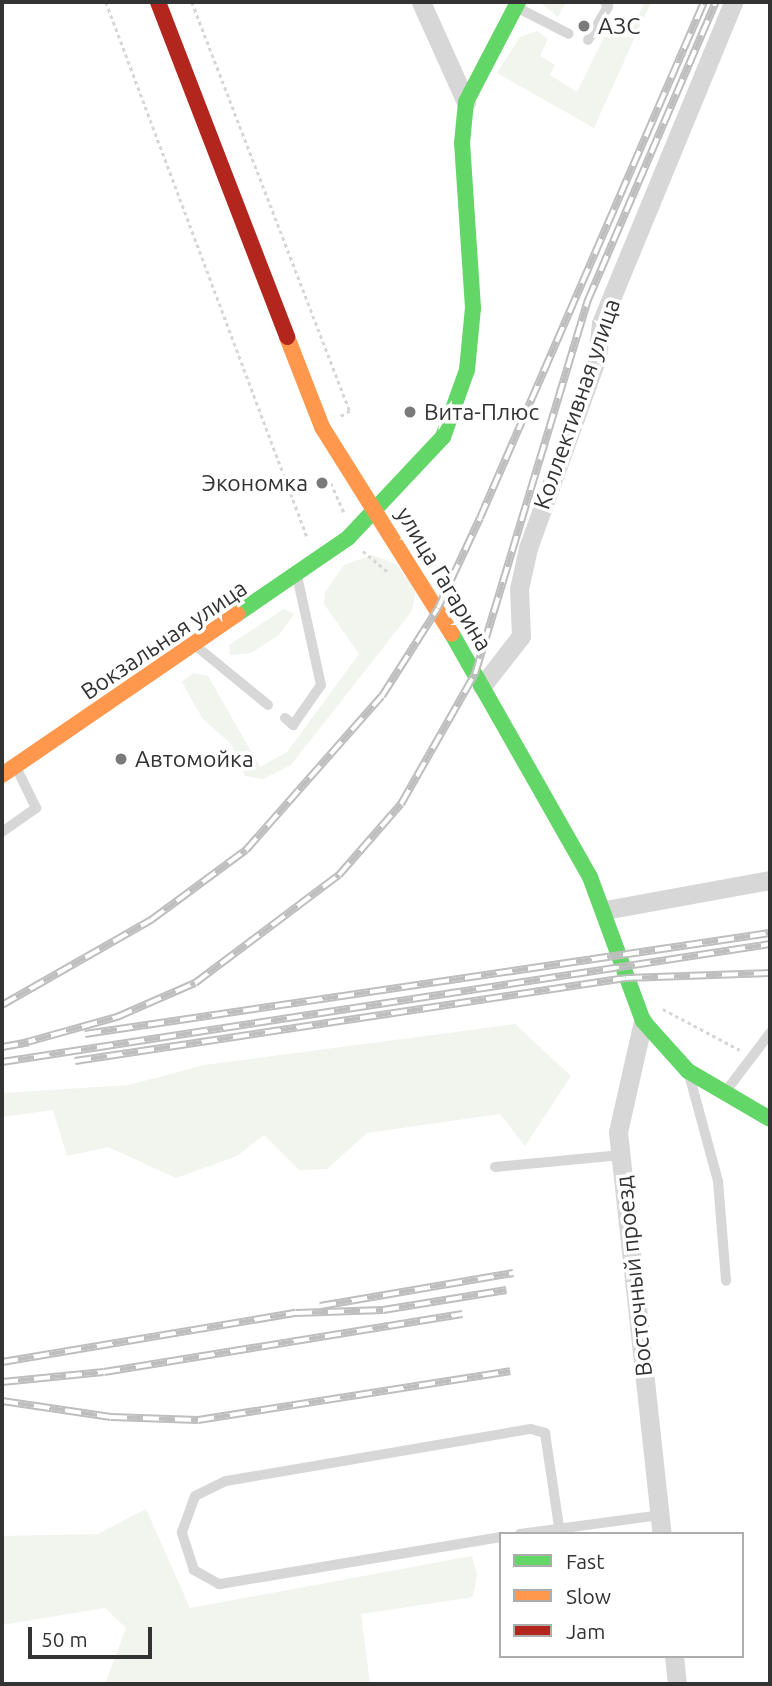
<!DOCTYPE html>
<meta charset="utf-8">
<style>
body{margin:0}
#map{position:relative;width:772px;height:1686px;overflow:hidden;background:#fff;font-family:Ubuntu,sans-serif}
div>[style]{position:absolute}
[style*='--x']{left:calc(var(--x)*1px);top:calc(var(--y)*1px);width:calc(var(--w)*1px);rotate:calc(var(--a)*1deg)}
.green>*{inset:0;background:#f1f5ed}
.path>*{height:2.5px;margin-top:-1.25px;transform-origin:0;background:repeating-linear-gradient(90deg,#d6d6d6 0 3.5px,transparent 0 7px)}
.lane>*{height:10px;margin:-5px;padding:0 5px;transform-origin:5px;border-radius:5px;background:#d7d7d7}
.street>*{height:19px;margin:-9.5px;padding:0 9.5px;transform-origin:9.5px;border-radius:9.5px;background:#d7d7d7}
.fast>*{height:16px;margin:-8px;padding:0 8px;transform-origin:8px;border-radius:8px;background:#63d668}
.slow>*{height:16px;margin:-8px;padding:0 8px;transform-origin:8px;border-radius:8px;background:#ff974d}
.jam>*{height:16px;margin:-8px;padding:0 8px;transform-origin:8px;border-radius:8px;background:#b3261e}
.rail>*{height:8px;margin-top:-4px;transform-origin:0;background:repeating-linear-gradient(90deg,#fff 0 16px,#bebebe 0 32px);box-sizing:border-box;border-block:2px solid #bebebe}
.dots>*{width:19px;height:19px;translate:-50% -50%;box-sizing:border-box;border:4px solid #fff;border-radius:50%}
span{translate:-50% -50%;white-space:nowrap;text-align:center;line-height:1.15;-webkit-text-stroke:7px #fff;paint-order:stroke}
.poi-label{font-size:23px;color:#333}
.left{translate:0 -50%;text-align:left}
.right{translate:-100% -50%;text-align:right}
.street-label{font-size:23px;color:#333}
.frame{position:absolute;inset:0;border:4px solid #333;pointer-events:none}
.legend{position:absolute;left:499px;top:1532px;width:245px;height:126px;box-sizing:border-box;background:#fff;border:2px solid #adadad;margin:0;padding:9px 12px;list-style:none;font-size:21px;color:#333}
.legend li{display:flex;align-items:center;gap:14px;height:35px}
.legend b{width:35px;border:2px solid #adadad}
.scale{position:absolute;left:28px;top:1627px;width:124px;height:32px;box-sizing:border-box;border:4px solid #333;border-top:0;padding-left:9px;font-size:21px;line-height:24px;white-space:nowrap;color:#333;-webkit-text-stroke:5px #fff;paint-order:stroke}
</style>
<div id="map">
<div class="green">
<div style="clip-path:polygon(566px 2px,558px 17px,542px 4px,542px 2px)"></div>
<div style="clip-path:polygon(645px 2px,651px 2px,594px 128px,497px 73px,520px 37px,537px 31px,548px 39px,540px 56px,555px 65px,550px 75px,577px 92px,604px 37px,628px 37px)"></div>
<div style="clip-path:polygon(372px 555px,396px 564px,416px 590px,412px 611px,291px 765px,263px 779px,245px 776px,231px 744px,202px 718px,182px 682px,193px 673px,208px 676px,260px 767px,287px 752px,359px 654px,324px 604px,325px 592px,344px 565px)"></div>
<div style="clip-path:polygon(284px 609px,294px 614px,279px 635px,251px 653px,230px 655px,229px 645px)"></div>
<div style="clip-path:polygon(515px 1024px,571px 1076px,525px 1146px,500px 1114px,367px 1133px,327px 1169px,299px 1170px,264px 1135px,237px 1156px,176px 1178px,108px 1147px,67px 1156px,53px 1110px,2px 1117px,2px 1093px,129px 1085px,204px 1065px)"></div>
<div style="clip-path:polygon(146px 1509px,190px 1608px,472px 1556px,477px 1574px,473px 1597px,361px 1614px,370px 1684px,105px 1684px,126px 1628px,105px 1608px,2px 1625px,2px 1536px,98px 1534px)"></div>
</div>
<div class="path">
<div style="--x:106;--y:2;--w:574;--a:69.39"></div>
<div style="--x:192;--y:2;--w:438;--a:68.9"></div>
<div style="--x:350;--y:411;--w:12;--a:149"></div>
<div style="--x:331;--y:483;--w:32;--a:66"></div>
<div style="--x:363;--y:551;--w:35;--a:40"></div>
<div style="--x:663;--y:1009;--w:87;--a:28"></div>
</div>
<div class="lane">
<div style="--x:516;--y:7;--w:59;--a:27"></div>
<div style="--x:588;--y:40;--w:39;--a:-59"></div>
<div style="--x:608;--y:7;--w:6;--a:-121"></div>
<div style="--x:196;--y:646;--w:93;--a:39.3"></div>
<div style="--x:285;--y:718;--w:11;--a:41"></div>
<div style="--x:293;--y:725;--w:49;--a:-55"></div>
<div style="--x:321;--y:685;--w:112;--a:-102.4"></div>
<div style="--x:2;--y:832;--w:42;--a:-35.2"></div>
<div style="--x:36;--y:808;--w:46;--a:-116"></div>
<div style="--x:690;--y:1078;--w:107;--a:74.8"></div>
<div style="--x:718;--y:1181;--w:100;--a:85.4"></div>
<div style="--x:726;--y:1091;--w:73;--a:-52.8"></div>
<div style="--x:495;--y:1167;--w:127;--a:-5.4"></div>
<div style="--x:520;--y:1534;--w:141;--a:-7.7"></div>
<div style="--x:501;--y:1537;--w:286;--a:170.5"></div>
<div style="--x:219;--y:1584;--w:29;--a:-151"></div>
<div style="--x:194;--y:1570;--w:40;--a:-108"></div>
<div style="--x:182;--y:1532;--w:38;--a:-70"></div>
<div style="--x:195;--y:1496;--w:34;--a:-26"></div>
<div style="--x:226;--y:1481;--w:309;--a:-9.7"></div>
<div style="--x:531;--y:1429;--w:15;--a:16"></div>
<div style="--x:545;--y:1433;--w:95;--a:81.5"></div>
</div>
<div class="street">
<div style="--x:421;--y:2;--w:110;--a:65.8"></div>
<div style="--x:482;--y:686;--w:63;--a:-52"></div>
<div style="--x:521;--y:636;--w:47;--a:-92.4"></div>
<div style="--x:519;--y:589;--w:42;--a:-77.6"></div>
<div style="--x:528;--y:548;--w:203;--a:-70.1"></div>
<div style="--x:597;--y:357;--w:34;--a:-83"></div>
<div style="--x:601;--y:323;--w:347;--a:-67.6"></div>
<div style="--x:605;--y:910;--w:168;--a:-10.3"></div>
<div style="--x:643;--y:1021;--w:114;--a:102.7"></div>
<div style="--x:618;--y:1132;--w:404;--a:83.8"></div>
<div style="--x:674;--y:1656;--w:28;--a:84"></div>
</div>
<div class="fast">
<div style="--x:237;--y:614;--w:135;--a:-34.4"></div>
<div style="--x:348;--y:538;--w:139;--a:-46.8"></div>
<div style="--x:443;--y:437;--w:71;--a:-70.3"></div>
<div style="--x:467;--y:370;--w:62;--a:-84.5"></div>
<div style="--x:473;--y:308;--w:165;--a:-93.8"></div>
<div style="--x:462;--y:143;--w:41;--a:-84.4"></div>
<div style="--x:466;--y:102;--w:113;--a:-62.5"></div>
<div style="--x:452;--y:634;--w:279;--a:60.4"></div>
<div style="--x:590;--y:877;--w:153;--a:69.8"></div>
<div style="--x:643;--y:1021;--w:67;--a:48"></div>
<div style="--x:688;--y:1071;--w:95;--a:30.3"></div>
</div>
<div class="slow">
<div style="--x:287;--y:337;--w:97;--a:68.7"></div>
<div style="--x:322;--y:427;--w:244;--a:57.9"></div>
<div style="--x:2;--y:775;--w:285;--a:-34.4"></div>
</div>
<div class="jam">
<div style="--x:158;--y:2;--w:359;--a:68.9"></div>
</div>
<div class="rail">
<div style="--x:2;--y:1005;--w:172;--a:-29.7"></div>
<div style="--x:151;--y:920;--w:118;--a:-36.4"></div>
<div style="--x:246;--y:850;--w:205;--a:-48.6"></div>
<div style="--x:382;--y:696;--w:104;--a:-57.5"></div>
<div style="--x:438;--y:608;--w:99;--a:-65"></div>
<div style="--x:480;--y:518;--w:563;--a:-66.53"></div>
<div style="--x:85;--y:1034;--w:692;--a:-8.39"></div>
<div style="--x:20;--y:1044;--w:101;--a:-15.6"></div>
<div style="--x:117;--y:1017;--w:85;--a:-23.6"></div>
<div style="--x:195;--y:983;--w:180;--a:-36.9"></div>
<div style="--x:339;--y:875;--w:94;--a:-48.9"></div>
<div style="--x:401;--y:804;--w:150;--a:-60.4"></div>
<div style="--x:475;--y:674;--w:391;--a:-73.2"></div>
<div style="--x:588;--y:300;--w:324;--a:-66.8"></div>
<div style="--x:2;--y:1047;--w:27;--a:-10"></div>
<div style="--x:75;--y:1061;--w:557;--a:-8.57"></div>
<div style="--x:626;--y:978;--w:144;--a:-2"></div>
<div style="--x:2;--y:1062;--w:777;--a:-8.73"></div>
<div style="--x:320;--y:1306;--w:196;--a:-9.7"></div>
<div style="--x:2;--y:1362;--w:298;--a:-9.5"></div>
<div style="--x:296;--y:1313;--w:87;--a:-2"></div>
<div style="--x:383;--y:1310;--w:125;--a:-9.2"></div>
<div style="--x:2;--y:1382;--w:102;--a:-5.6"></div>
<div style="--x:104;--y:1372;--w:363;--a:-9.2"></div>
<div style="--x:2;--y:1401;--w:110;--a:8.4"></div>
<div style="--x:111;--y:1417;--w:87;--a:2"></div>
<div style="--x:198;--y:1420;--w:316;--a:-8.9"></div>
</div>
<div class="dots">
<div style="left:584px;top:26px;background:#7a7a7a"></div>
<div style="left:410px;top:412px;background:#7a7a7a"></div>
<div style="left:322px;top:483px;background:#7a7a7a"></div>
<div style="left:121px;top:759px;background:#7a7a7a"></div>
</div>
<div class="poi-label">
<span class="left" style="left:598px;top:26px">АЗС</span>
<span class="left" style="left:424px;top:412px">Вита-Плюс</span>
<span class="right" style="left:308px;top:483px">Экономка</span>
<span class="left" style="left:135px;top:759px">Автомойка</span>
</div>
<div class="street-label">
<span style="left:577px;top:404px;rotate:-71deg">Коллективная улица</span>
<span style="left:444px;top:579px;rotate:59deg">улица Гагарина</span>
<span style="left:164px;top:640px;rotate:-34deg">Вокзальная улица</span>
<span style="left:634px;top:1276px;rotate:-96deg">Восточный проезд</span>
</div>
<div class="frame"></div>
<ul class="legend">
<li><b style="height:9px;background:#63d668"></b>Fast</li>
<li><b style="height:9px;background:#ff974d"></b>Slow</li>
<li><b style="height:9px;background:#b3261e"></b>Jam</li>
</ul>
<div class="scale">50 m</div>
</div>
